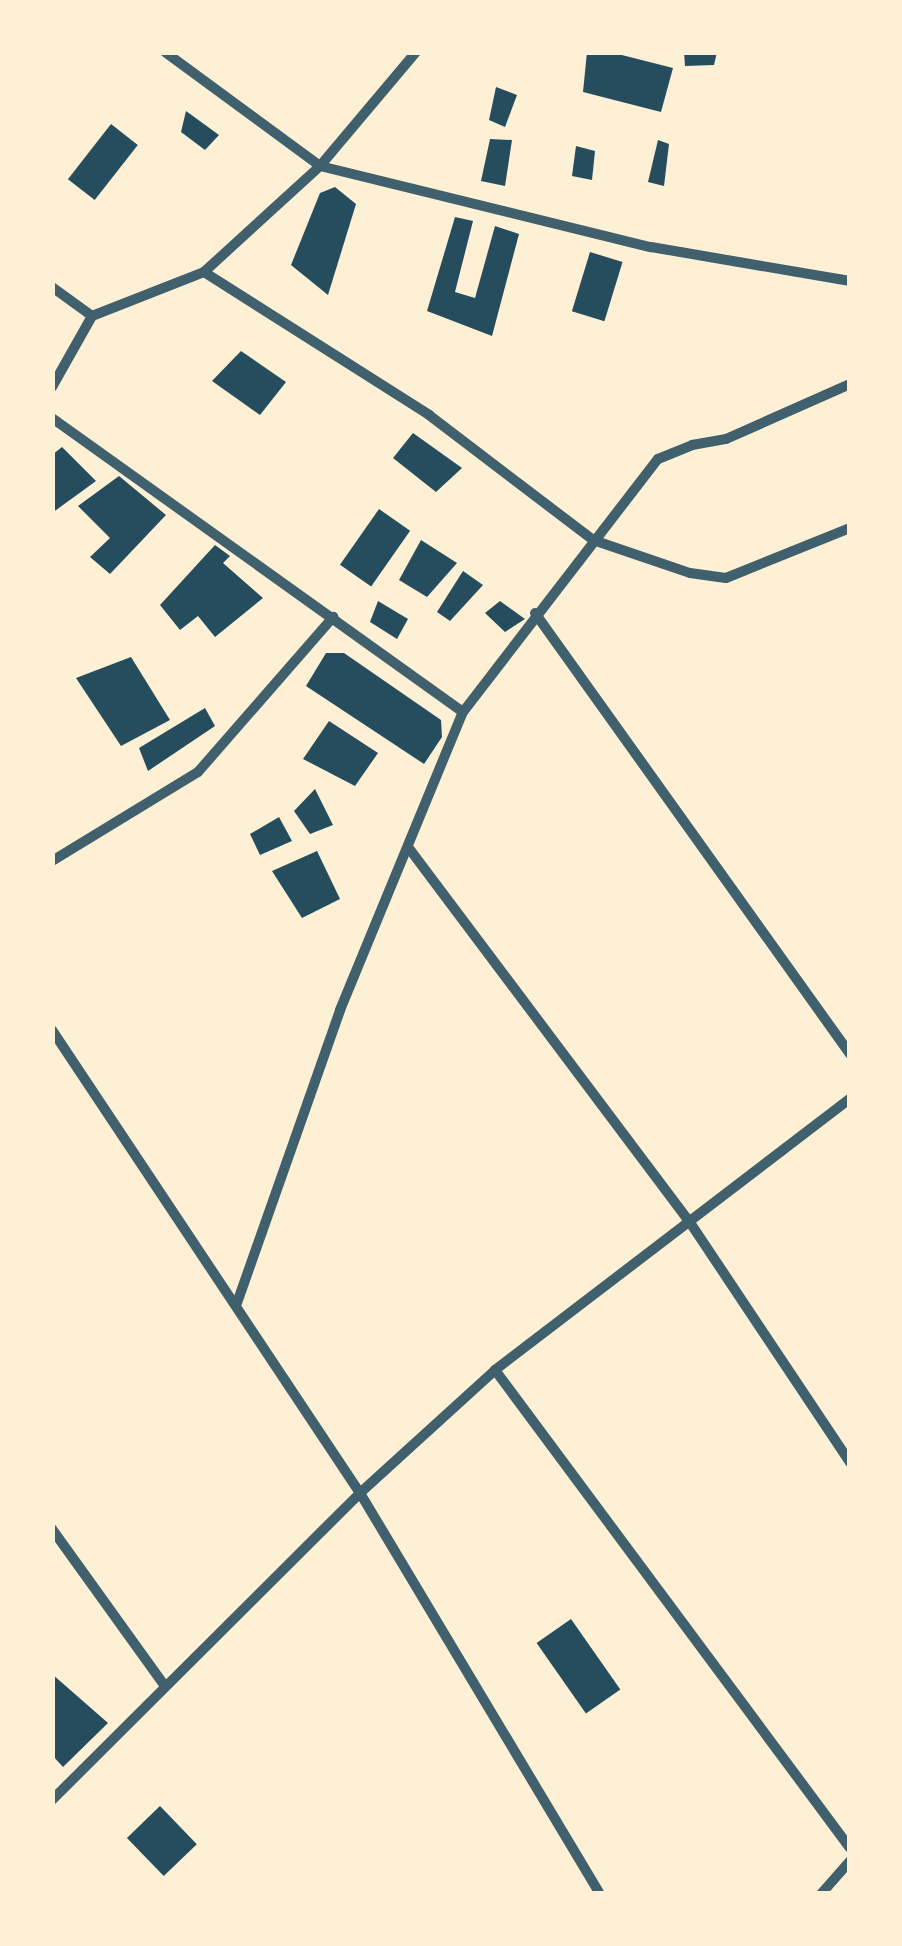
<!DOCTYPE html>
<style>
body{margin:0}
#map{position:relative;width:902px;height:1946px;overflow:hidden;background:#fdf0d5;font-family:Lora,serif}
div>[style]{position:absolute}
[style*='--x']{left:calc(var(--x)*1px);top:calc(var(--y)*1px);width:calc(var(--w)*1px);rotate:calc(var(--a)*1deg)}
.building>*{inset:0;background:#264d5e;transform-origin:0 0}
.minor>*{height:10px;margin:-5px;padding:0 5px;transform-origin:5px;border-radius:5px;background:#3f606c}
span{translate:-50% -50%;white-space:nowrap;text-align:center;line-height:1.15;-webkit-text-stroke:9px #fdf0d5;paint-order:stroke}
.frame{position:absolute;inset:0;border:55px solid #fdf0d5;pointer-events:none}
</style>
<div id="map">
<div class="building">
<div style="clip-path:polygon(587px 52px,610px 52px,673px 68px,661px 112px,583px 92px)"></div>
<div style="clip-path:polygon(684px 52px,717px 52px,714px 65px,685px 66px)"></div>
<div style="clip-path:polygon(496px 87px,517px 95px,505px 127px,489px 120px)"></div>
<div style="clip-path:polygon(186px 111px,219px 135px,205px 150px,181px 132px)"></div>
<div style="left:111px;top:124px;width:34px;height:70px;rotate:38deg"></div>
<div style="clip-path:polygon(490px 139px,512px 140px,505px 186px,481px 181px)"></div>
<div style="clip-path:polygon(658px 140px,669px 144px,664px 186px,648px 182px)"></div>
<div style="clip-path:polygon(576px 146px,595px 151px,592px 180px,572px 176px)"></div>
<div style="clip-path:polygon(335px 187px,356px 204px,328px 295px,291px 265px,320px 193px)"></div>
<div style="clip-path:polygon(455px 217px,473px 221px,455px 292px,475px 298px,495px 226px,519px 234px,492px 336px,427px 311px)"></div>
<div style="left:590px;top:252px;width:34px;height:62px;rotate:17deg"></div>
<div style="clip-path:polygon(241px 351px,286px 382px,260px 415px,212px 381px)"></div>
<div style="clip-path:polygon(413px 433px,462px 468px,436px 492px,393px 458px)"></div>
<div style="clip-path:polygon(62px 447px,96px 481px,52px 513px,52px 455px)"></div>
<div style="clip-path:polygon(119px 476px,166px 515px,110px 574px,90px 557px,110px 538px,78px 506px)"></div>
<div style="left:379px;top:509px;width:38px;height:68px;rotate:35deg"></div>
<div style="clip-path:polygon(421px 540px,457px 563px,427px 597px,399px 580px)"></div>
<div style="clip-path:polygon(215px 545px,230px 556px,223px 563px,263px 598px,215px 637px,198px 616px,180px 630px,160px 605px)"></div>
<div style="clip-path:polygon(463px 571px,483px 585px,450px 621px,437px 612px)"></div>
<div style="clip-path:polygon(378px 601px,408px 619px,397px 639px,370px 622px)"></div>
<div style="clip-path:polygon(500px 601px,525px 619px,505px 632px,485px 613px)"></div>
<div style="clip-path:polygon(326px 653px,344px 653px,441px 720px,442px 737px,424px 764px,306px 686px)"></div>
<div style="clip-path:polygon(131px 657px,170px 720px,121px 746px,76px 678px)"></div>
<div style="clip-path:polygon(205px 708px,215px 726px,148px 771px,139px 748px)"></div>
<div style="clip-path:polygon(329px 721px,378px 753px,355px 786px,303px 759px)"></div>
<div style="clip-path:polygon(315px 789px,333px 825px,310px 834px,294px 811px)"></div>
<div style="clip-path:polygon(279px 817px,292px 841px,260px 855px,250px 834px)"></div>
<div style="clip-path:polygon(317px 851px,340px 899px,302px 918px,272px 871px)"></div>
<div style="left:571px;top:1619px;width:86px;height:42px;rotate:55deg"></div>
<div style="clip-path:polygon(52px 1674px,108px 1723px,63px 1767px,52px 1755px)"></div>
<div style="left:160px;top:1806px;width:53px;height:46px;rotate:46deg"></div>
</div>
<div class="minor">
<div style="--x:165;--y:52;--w:192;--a:36.3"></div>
<div style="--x:320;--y:166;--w:341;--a:13.8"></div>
<div style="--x:651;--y:247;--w:202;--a:9.7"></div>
<div style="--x:204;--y:272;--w:267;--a:32.4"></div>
<div style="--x:429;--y:415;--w:206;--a:37.3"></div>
<div style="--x:593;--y:540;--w:102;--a:18.8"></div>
<div style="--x:690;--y:573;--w:36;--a:8"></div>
<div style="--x:726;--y:578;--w:134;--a:-22"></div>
<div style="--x:52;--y:287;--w:49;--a:35.9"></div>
<div style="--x:52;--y:387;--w:81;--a:-60.6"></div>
<div style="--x:92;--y:316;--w:120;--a:-21.4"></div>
<div style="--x:204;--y:272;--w:157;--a:-42.4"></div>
<div style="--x:320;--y:166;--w:149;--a:-49.9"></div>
<div style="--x:52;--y:418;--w:505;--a:35.58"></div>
<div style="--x:535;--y:613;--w:542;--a:54.46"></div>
<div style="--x:408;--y:847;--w:468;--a:53.1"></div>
<div style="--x:689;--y:1221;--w:290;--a:56.3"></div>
<div style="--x:52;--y:861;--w:171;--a:-31.4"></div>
<div style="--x:198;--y:772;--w:206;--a:-48.9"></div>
<div style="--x:52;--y:1030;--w:556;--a:56.37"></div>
<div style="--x:360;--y:1493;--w:467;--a:59.1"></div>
<div style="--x:237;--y:1303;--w:311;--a:-70.6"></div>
<div style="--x:340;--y:1010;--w:322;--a:-67.6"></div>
<div style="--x:463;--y:712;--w:319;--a:-52.4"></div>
<div style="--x:658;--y:459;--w:37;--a:-22"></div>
<div style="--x:692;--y:445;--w:35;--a:-10"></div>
<div style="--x:726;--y:439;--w:136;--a:-23.9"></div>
<div style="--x:495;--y:1370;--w:595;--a:53.4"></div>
<div style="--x:52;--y:1529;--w:192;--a:54.3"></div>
<div style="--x:52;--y:1800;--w:435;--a:-44.9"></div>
<div style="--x:360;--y:1493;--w:183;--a:-42.3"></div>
<div style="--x:495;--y:1370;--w:447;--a:-37.4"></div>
<div style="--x:821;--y:1894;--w:44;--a:-48.7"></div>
</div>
<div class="frame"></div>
</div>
